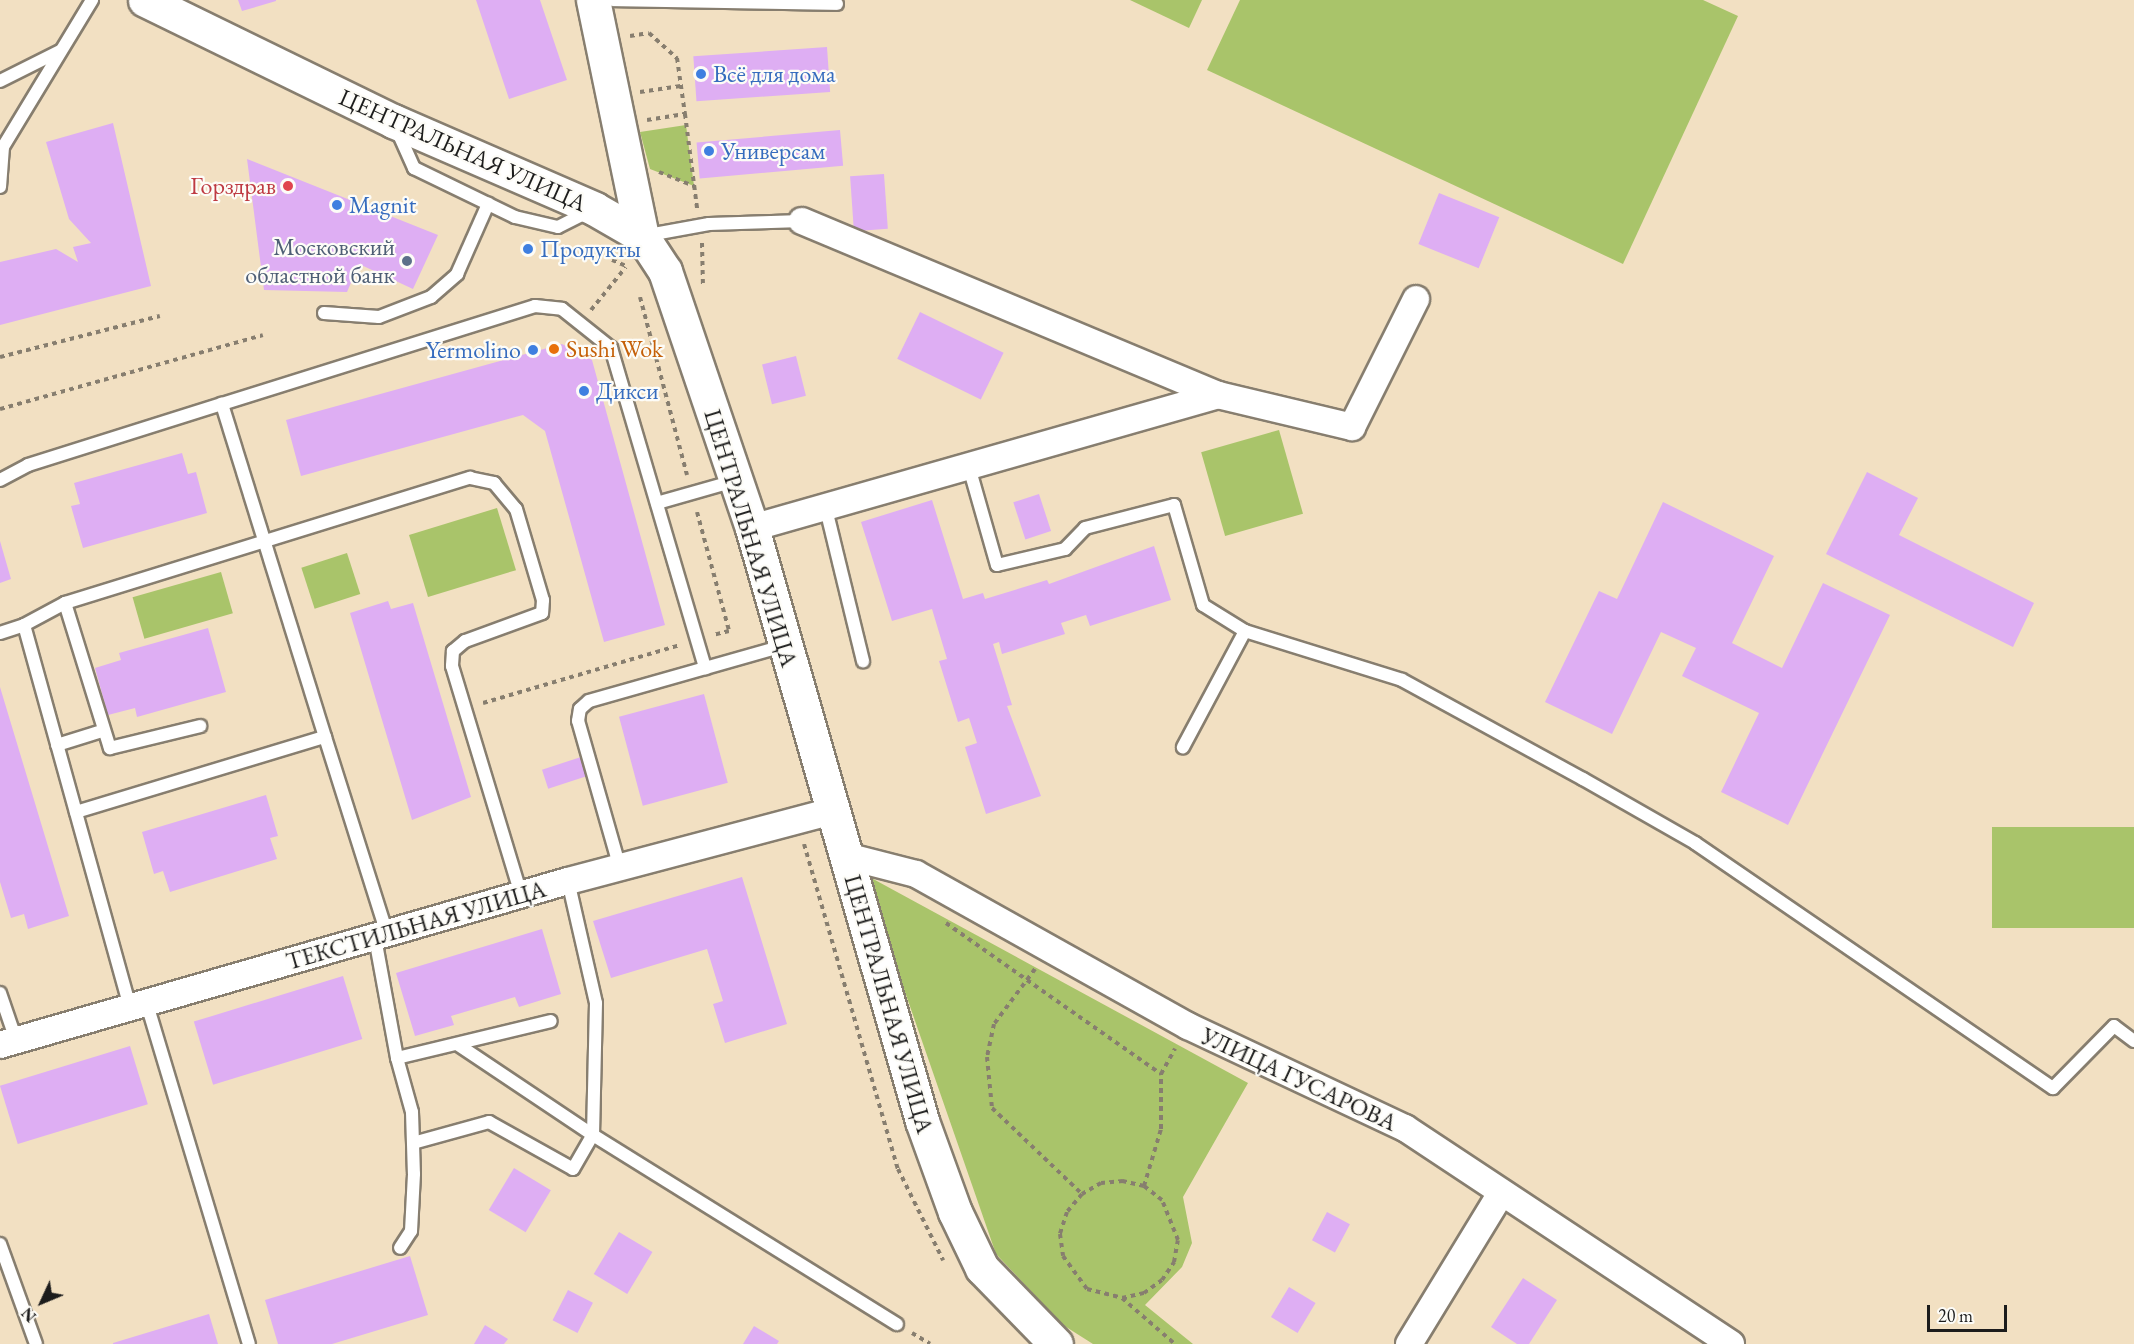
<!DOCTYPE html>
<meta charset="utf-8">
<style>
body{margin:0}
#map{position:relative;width:2134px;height:1344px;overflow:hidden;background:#f2e0c2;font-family:"EB Garamond",serif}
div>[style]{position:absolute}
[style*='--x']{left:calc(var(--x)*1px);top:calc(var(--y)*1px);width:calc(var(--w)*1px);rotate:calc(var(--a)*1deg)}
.green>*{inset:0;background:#a9c46a;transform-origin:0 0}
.building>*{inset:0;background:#deaef3;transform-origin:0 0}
.path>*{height:4px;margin-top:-2px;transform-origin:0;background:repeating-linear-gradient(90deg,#877e6f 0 4.5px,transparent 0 9px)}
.roads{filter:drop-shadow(2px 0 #877e6f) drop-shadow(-2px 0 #877e6f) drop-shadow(0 2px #877e6f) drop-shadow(0 -2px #877e6f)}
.lane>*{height:12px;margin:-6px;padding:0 6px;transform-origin:6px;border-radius:6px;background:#fff}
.street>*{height:26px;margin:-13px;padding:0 13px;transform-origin:13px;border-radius:13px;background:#fff}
.secondary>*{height:33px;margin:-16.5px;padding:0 16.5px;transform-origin:16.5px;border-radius:16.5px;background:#fff}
.dots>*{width:16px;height:16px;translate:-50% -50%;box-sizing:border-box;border:3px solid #fdfcf7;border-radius:50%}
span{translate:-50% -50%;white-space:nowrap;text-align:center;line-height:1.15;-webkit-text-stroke:4.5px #fdfcf7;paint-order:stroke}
.shop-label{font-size:24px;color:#366cbe}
.left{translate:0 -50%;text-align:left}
.right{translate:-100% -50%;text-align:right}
.street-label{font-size:24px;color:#1c1c1c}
.health-label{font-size:24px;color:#be3a42}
.service-label{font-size:24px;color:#4e5e75}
.food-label{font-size:24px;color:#c56008}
.north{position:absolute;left:12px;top:1272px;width:60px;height:60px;-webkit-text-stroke:4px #fdfcf7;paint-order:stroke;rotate:226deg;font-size:16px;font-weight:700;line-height:24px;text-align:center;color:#1c1c1c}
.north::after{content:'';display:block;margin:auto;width:21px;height:27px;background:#1c1c1c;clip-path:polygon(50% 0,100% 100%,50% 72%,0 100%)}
.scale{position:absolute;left:1927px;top:1305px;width:80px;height:27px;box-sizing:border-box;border:3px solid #1c1c1c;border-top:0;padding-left:8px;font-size:18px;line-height:21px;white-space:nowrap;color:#1c1c1c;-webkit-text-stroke:4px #fdfcf7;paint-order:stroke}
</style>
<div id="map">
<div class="green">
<div style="clip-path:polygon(1130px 0,1202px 0,1189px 28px)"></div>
<div style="clip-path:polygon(1240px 0,1703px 0,1738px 16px,1623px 264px,1207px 70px)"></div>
<div style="clip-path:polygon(686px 125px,694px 186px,650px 169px,640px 132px)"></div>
<div style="left:1279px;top:430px;width:87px;height:81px;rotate:74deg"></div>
<div style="left:497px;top:508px;width:65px;height:92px;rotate:73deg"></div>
<div style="left:347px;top:553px;width:43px;height:48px;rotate:72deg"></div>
<div style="left:221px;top:572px;width:43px;height:92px;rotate:74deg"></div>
<div style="left:1992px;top:827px;width:142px;height:101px"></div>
<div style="clip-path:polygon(864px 874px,1248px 1083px,1183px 1197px,1192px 1243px,1182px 1267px,1145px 1305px,1193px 1344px,1093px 1344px,1063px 1325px,996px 1254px)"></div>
</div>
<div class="building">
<div style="clip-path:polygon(238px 0,276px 0,276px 1px,242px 11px)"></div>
<div style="clip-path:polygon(476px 0,540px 0,567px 80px,509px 99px)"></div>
<div style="left:827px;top:47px;width:45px;height:134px;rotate:86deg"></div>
<div style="clip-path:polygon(113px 123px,151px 286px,0 325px,0 262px,56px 249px,78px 262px,73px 247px,91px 243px,69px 219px,46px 142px)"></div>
<div style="left:840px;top:130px;width:36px;height:144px;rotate:85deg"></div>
<div style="clip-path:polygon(247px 159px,438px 235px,413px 289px,359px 264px,347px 292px,264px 290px)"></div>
<div style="left:884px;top:174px;width:55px;height:34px;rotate:86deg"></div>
<div style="left:1439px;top:193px;width:65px;height:55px;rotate:22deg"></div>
<div style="left:920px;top:312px;width:93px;height:52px;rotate:26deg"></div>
<div style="clip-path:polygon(562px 344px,592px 360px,665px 625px,604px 642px,545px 431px,523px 415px,301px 476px,286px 420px)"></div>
<div style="left:796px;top:356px;width:41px;height:35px;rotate:76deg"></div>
<div style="clip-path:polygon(182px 453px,188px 474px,196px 472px,207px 513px,83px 548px,71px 506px,80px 504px,74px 483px)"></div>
<div style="clip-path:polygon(1867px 472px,1918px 498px,1899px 535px,2034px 603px,2013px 647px,1826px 554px)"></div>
<div style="left:1039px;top:494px;width:39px;height:27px;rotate:72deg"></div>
<div style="clip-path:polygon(932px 500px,963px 599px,983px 593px,985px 599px,1047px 580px,1049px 584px,1154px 546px,1171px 600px,1090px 626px,1086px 615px,1061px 623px,1065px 634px,1002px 654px,999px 642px,993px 644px,1012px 705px,1007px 706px,1041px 796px,986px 814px,965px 747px,977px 743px,969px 718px,958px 722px,939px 661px,947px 659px,932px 609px,892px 621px,861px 522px)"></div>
<div style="clip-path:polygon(1663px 502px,1774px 556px,1732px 643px,1782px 668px,1823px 583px,1890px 615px,1788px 825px,1721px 792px,1759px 713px,1682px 676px,1696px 648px,1661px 632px,1612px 734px,1545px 702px,1599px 591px,1617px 599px)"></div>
<div style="clip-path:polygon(0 541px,11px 579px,0 583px)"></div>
<div style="clip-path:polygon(388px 601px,391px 609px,413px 603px,471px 797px,412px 820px,350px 613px)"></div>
<div style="clip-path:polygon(208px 628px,226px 692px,137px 717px,135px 708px,108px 715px,95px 668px,121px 660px,119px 653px)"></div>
<div style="clip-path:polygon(0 687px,69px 916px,28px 929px,24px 914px,11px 918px,0 882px)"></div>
<div style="left:704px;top:694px;width:92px;height:88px;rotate:75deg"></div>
<div style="left:581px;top:757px;width:20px;height:41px;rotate:72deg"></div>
<div style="clip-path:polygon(266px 795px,278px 836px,270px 838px,277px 859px,170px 892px,163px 871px,154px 874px,142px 832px)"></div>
<div style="clip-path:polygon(742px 877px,787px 1024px,725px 1043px,713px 1004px,723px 1001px,707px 949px,611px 978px,593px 921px)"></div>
<div style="clip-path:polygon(542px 929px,561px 994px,519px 1007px,515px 997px,451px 1016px,454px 1025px,415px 1036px,396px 973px)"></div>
<div style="left:343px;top:976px;width:66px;height:156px;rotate:73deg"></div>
<div style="left:130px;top:1046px;width:61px;height:136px;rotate:73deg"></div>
<div style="left:514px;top:1168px;width:43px;height:49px;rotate:31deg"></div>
<div style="left:1327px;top:1212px;width:26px;height:32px;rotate:28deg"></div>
<div style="left:619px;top:1232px;width:39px;height:49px;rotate:31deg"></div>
<div style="clip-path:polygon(410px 1256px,428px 1315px,332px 1344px,278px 1344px,265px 1300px)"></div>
<div style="clip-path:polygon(1523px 1278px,1557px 1300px,1529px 1344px,1517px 1344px,1491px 1327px)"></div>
<div style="left:1289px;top:1287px;width:31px;height:35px;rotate:31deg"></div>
<div style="left:568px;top:1290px;width:28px;height:34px;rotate:27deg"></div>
<div style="clip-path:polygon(209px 1314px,218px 1344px,113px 1344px,113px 1343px)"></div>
<div style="clip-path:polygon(485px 1325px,508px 1339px,504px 1344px,474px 1344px)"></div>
<div style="clip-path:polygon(754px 1326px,779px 1341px,777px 1344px,743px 1344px)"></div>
</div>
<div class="path">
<div style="--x:630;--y:36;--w:19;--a:-9"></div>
<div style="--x:649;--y:33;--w:38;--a:42"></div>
<div style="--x:677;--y:58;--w:57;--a:81.9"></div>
<div style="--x:640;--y:92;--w:41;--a:-8.3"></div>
<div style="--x:647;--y:120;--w:38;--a:-9"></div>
<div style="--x:685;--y:114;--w:95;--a:82.7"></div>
<div style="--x:659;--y:172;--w:38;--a:22"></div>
<div style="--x:702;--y:243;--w:43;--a:88.7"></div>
<div style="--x:612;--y:260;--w:15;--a:23"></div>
<div style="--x:640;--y:297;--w:184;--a:75.2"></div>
<div style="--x:591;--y:310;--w:55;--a:-50.9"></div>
<div style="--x:0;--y:357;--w:165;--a:-14.4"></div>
<div style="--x:0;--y:409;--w:273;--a:-15.7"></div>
<div style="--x:697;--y:512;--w:123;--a:74.9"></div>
<div style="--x:729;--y:631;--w:16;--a:166"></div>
<div style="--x:483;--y:703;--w:205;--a:-16.4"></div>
<div style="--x:804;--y:844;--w:338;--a:73.9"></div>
<div style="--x:898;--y:1169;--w:102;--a:63.7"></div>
<div style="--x:946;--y:923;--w:263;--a:35.1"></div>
<div style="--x:1035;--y:969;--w:69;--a:126.7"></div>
<div style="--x:994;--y:1024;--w:34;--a:102"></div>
<div style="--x:987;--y:1057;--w:51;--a:84.4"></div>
<div style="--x:992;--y:1108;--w:124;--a:43.7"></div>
<div style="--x:1144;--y:1186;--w:59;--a:-73.4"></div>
<div style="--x:1161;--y:1129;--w:55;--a:-90"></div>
<div style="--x:1161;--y:1074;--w:29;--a:-61"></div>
<div style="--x:1122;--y:1298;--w:23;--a:-13"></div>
<div style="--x:1144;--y:1293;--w:22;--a:-36"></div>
<div style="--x:1162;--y:1280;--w:22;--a:-56"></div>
<div style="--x:1174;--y:1262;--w:22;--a:-80"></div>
<div style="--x:1178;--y:1240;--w:43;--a:-111.8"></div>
<div style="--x:1162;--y:1200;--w:23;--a:-142"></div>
<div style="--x:1144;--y:1186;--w:22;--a:-167"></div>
<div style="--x:1123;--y:1181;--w:22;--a:175"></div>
<div style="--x:1101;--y:1183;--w:22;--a:150"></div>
<div style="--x:1082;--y:1194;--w:23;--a:130"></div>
<div style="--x:1067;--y:1212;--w:23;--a:108"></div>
<div style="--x:1060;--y:1234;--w:22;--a:82"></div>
<div style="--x:1063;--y:1256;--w:41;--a:54"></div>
<div style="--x:1087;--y:1289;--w:36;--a:14"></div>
<div style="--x:1122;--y:1298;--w:70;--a:41"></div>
<div style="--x:912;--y:1333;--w:21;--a:31"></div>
</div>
<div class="roads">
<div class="lane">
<div style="--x:613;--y:0;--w:224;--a:1"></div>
<div style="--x:0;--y:81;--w:67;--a:-26.6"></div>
<div style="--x:397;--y:130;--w:42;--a:65.9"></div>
<div style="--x:414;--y:168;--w:112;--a:25.9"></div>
<div style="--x:515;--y:217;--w:44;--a:13.1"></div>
<div style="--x:558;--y:227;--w:34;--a:-27"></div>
<div style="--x:0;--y:187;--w:40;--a:-85.7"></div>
<div style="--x:3;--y:147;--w:172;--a:-58.8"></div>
<div style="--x:643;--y:236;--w:67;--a:-10.3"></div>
<div style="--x:709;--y:224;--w:93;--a:-1.8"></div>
<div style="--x:324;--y:313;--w:55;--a:4.2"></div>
<div style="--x:379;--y:317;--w:56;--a:-21"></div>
<div style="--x:431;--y:297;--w:35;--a:-41"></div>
<div style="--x:457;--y:274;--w:77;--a:-66.1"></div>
<div style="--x:969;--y:467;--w:102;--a:74.1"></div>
<div style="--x:997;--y:565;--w:70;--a:-13.2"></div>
<div style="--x:1065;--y:549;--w:29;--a:-46"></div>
<div style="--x:1085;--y:528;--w:92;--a:-14.5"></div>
<div style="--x:1174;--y:505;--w:104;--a:73.8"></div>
<div style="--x:1203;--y:605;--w:49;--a:31.8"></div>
<div style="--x:1245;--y:631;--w:132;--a:118.1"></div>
<div style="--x:0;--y:480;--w:32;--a:-28"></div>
<div style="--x:28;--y:465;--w:203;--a:-17.5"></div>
<div style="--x:657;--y:503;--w:80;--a:-15.9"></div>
<div style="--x:825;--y:505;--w:161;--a:76.3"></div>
<div style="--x:65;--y:603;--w:152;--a:72.8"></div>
<div style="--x:110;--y:748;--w:93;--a:-13.7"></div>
<div style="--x:24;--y:625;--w:47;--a:-28.2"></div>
<div style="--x:65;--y:603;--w:424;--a:-17.2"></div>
<div style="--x:470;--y:478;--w:25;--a:12"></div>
<div style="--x:494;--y:483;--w:34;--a:50"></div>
<div style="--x:516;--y:509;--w:95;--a:73.5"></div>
<div style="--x:543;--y:600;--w:13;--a:94"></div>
<div style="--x:542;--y:613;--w:82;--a:160"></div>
<div style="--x:465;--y:641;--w:16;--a:140"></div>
<div style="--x:453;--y:651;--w:15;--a:94"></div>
<div style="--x:452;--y:666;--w:239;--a:73.2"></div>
<div style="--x:1245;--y:631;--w:164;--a:17.3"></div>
<div style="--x:1402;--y:680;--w:206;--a:28.7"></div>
<div style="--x:1583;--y:779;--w:129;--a:29.7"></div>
<div style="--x:1695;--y:843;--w:434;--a:34.4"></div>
<div style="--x:2053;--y:1088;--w:87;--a:-45.5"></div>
<div style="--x:2114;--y:1026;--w:25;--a:37"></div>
<div style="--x:0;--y:633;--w:25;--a:-18"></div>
<div style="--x:24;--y:625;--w:395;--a:74.5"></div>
<div style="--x:325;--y:737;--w:349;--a:-107.2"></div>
<div style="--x:222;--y:404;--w:328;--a:-17.4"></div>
<div style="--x:535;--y:306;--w:27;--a:6"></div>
<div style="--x:562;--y:309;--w:63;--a:38.5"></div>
<div style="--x:611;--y:348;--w:334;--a:73.6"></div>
<div style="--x:57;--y:745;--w:47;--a:-17.3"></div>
<div style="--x:76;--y:812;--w:260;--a:-16.8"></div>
<div style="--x:325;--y:737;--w:207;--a:72.5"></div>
<div style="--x:620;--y:868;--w:153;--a:-105.9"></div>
<div style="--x:578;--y:721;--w:12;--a:-81"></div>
<div style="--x:580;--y:709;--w:12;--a:-42"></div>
<div style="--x:589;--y:701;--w:203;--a:-15.8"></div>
<div style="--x:375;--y:938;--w:122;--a:79.6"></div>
<div style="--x:397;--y:1058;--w:158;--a:-13.5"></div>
<div style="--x:0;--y:993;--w:50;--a:71.2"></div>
<div style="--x:146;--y:1001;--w:358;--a:73.3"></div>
<div style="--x:457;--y:1044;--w:164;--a:33.8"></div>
<div style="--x:593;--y:1135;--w:358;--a:31.9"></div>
<div style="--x:397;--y:1058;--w:56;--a:74.5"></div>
<div style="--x:412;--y:1112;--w:62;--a:88.2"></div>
<div style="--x:414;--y:1174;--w:57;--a:93"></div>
<div style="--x:411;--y:1231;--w:20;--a:123"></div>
<div style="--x:413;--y:1143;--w:79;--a:-15.4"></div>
<div style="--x:489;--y:1122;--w:96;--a:29.2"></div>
<div style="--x:573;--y:1169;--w:39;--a:-60"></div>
<div style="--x:593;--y:1135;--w:132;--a:-88.7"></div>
<div style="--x:596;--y:1003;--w:125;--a:-102.9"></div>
<div style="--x:0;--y:1244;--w:106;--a:70.2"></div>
</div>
<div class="street">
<div style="--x:802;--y:221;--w:451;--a:22.7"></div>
<div style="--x:1218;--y:395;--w:138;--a:13.4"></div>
<div style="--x:1352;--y:427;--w:143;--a:-63.4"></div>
<div style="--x:752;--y:528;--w:485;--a:-15.9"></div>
<div style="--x:846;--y:856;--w:72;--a:14.4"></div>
<div style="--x:916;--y:874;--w:312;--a:29.2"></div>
<div style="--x:1188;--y:1026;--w:240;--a:25.2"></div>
<div style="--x:1405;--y:1128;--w:391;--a:33.5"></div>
<div style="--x:0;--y:1045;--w:591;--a:-16.11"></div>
<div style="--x:568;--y:881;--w:274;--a:-14.8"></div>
<div style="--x:1409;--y:1344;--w:175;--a:-58.6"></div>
</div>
<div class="secondary">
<div style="--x:145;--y:0;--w:276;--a:26"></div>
<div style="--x:393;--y:121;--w:220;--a:23.5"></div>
<div style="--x:595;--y:209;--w:54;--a:29.9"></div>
<div style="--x:642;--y:236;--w:42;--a:56.7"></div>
<div style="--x:665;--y:271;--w:271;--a:71.3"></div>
<div style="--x:752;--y:528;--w:617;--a:74"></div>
<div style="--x:922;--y:1121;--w:97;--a:70.1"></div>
<div style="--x:955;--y:1212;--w:62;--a:64.3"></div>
<div style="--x:982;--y:1268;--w:106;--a:45.8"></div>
<div style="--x:593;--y:0;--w:241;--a:78.3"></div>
</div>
</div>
<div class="dots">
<div style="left:701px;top:74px;background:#3f7fe0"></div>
<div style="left:709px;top:151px;background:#3f7fe0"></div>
<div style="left:288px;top:186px;background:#e0444e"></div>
<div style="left:337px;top:205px;background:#3f7fe0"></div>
<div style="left:528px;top:249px;background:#3f7fe0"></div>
<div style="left:407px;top:261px;background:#5c6f8a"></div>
<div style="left:554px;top:349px;background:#e8710a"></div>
<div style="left:533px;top:350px;background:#3f7fe0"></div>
<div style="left:584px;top:391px;background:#3f7fe0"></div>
</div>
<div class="shop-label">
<span class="left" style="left:713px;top:74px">Всё для дома</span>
<span class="left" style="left:721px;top:151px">Универсам</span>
<span class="left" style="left:349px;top:205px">Magnit</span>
<span class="left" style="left:540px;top:249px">Продукты</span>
<span class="right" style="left:521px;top:350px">Yermolino</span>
<span class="left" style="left:596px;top:391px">Дикси</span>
</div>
<div class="street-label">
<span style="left:463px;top:150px;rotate:24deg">ЦЕНТРАЛЬНАЯ УЛИЦА</span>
<span style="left:751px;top:538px;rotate:73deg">ЦЕНТРАЛЬНАЯ УЛИЦА</span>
<span style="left:416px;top:925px;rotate:-16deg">ТЕКСТИЛЬНАЯ УЛИЦА</span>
<span style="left:889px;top:1004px;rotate:74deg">ЦЕНТРАЛЬНАЯ УЛИЦА</span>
<span style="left:1299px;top:1079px;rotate:25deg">УЛИЦА ГУСАРОВА</span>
</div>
<div class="health-label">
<span class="right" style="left:276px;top:186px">Горздрав</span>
</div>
<div class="service-label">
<span class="right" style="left:395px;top:261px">Московский<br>областной банк</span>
</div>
<div class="food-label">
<span class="left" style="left:566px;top:349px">Sushi Wok</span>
</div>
<div class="north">N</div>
<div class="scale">20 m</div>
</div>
